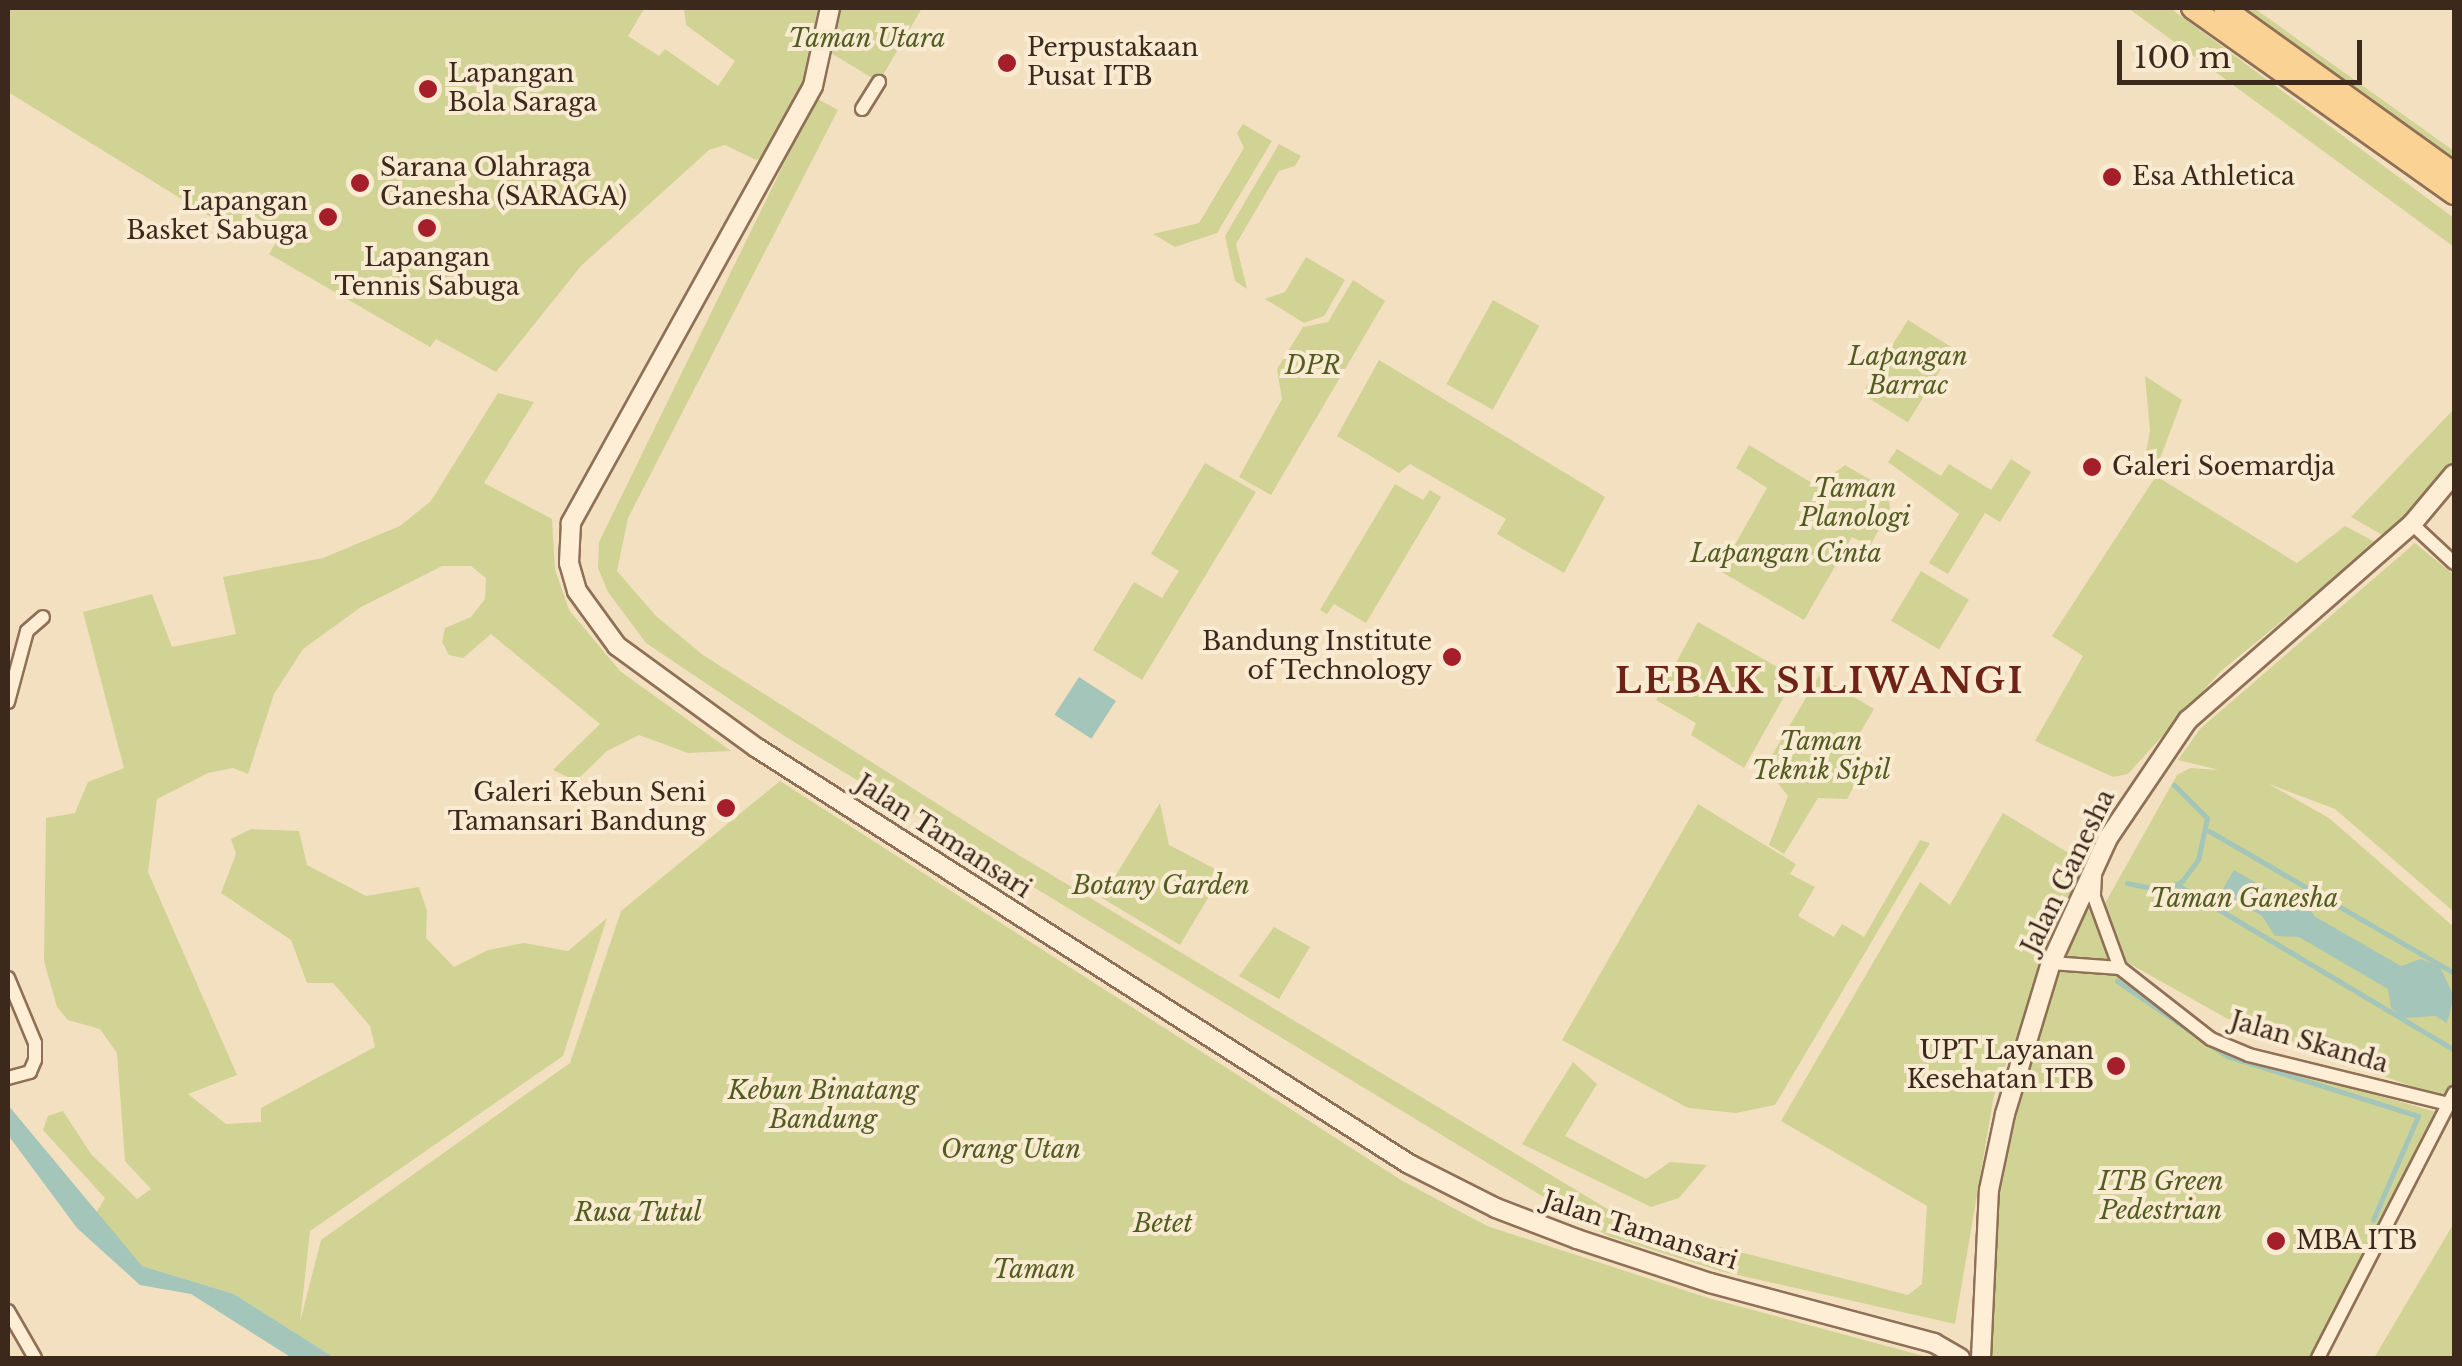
<!DOCTYPE html>
<style>
body{margin:0}
#map{position:relative;width:2462px;height:1366px;overflow:hidden;background:#f3e0c1;font-family:"Libre Baskerville",serif}
div>[style]{position:absolute}
[style*='--x']{left:calc(var(--x)*1px);top:calc(var(--y)*1px);width:calc(var(--w)*1px);rotate:calc(var(--a)*1deg)}
.green>*{inset:0;background:#d0d393;transform-origin:0 0}
.water>*{inset:0;background:#a4c5b9;transform-origin:0 0}
.stream>*{height:5px;margin:-2.5px;padding:0 2.5px;transform-origin:2.5px;border-radius:2.5px;background:#a4c5b9}
.roads{filter:drop-shadow(2px 0 #8f7056) drop-shadow(-2px 0 #8f7056) drop-shadow(0 2px #8f7056) drop-shadow(0 -2px #8f7056)}
.street>*{height:12px;margin:-6px;padding:0 6px;transform-origin:6px;border-radius:6px;background:#fdeed5}
.secondary>*{height:18px;margin:-9px;padding:0 9px;transform-origin:9px;border-radius:9px;background:#fdeed5}
.primary>*{height:20px;margin:-10px;padding:0 10px;transform-origin:10px;border-radius:10px;background:#fad294}
.dots>*{width:28px;height:28px;translate:-50% -50%;box-sizing:border-box;border:5px solid #f9ebd2;border-radius:50%}
span{translate:-50% -50%;white-space:nowrap;text-align:center;line-height:1.15;-webkit-text-stroke:8px #f9ebd2;paint-order:stroke}
.park-label{font-size:25px;color:#525c20;font-style:italic}
.poi-label{font-size:25px;color:#3d291c}
.left{translate:0 -50%;text-align:left}
.right{translate:-100% -50%;text-align:right}
.street-label{font-size:25px;color:#3d291c}
.district-label{font-size:35px;color:#6f2216;font-weight:700;letter-spacing:2.5px}
.frame{position:absolute;inset:0;border:10px solid #3d291c;pointer-events:none}
.scale{position:absolute;left:2117px;top:40px;width:245px;height:45px;box-sizing:border-box;border:5px solid #3d291c;border-top:0;padding-left:12px;font-size:30px;line-height:35px;white-space:nowrap;color:#3d291c;-webkit-text-stroke:8px #f9ebd2;paint-order:stroke}
</style>
<div id="map">
<div class="green">
<div style="clip-path:polygon(8px 8px,653px 8px,644px 9px,628px 36px,659px 56px,665px 49px,718px 86px,735px 61px,686px 25px,684px 8px,818px 8px,806px 76px,764px 157px,756px 160px,725px 145px,709px 150px,581px 266px,496px 372px,436px 339px,430px 347px,269px 254px,281px 234px,250px 213px,235px 232px,8px 92px)"></div>
<div style="clip-path:polygon(830px 8px,922px 8px,879px 82px,824px 49px)"></div>
<div style="clip-path:polygon(2128px 8px,2170px 8px,2454px 218px,2454px 247px)"></div>
<div style="clip-path:polygon(2237px 8px,2254px 8px,2454px 151px,2454px 169px)"></div>
<div style="clip-path:polygon(816px 98px,838px 110px,628px 518px,617px 571px,656px 616px,703px 655px,1007px 848px,1634px 1225px,1908px 1295px,1922px 1284px,1927px 1206px,1781px 1121px,1920px 882px,1950px 905px,2003px 813px,2072px 855px,2078px 878px,1994px 1095px,1955px 1324px,1720px 1271px,1608px 1236px,786px 737px,646px 643px,608px 592px,598px 568px,599px 542px)"></div>
<div style="clip-path:polygon(1243px 124px,1272px 141px,1217px 233px,1175px 247px,1153px 234px,1199px 223px,1244px 148px,1237px 133px)"></div>
<div style="clip-path:polygon(1279px 144px,1301px 156px,1295px 166px,1279px 171px,1236px 244px,1247px 289px,1235px 281px,1225px 236px)"></div>
<div style="clip-path:polygon(1306px 257px,1345px 280px,1324px 316px,1304px 323px,1265px 299px,1285px 292px)"></div>
<div style="clip-path:polygon(1353px 280px,1385px 301px,1271px 495px,1239px 477px,1282px 399px,1277px 369px,1303px 327px,1328px 322px)"></div>
<div style="left:1493px;top:300px;width:53px;height:96px;rotate:29deg"></div>
<div style="left:1908px;top:320px;width:54px;height:87px;rotate:32deg"></div>
<div style="clip-path:polygon(1379px 360px,1605px 497px,1564px 573px,1497px 534px,1506px 519px,1410px 464px,1399px 473px,1337px 436px)"></div>
<div style="clip-path:polygon(2145px 376px,2182px 400px,2154px 475px,2143px 468px,2150px 431px)"></div>
<div style="clip-path:polygon(498px 393px,534px 402px,484px 483px,552px 519px,555px 569px,569px 610px,620px 671px,731px 751px,688px 753px,639px 735px,607px 751px,576px 781px,553px 770px,600px 724px,491px 634px,463px 658px,449px 655px,442px 642px,445px 628px,471px 617px,485px 599px,486px 578px,471px 566px,442px 566px,361px 607px,303px 649px,274px 694px,248px 774px,233px 768px,208px 773px,157px 799px,148px 872px,237px 1075px,188px 1094px,226px 1124px,261px 1122px,261px 1108px,375px 1047px,370px 1026px,333px 983px,307px 983px,291px 940px,221px 893px,236px 854px,231px 839px,251px 829px,299px 831px,307px 865px,366px 896px,419px 887px,427px 911px,426px 938px,454px 967px,488px 950px,524px 943px,568px 951px,607px 918px,563px 1056px,310px 1231px,300px 1322px,321px 1240px,570px 1063px,621px 911px,780px 781px,1401px 1180px,1487px 1226px,1708px 1298px,1931px 1358px,335px 1358px,234px 1294px,142px 1266px,95px 1215px,105px 1198px,43px 1130px,48px 1116px,63px 1111px,91px 1154px,137px 1199px,151px 1189px,125px 1161px,117px 1053px,100px 1029px,68px 1020px,57px 1007px,44px 961px,46px 818px,75px 813px,88px 782px,124px 768px,83px 612px,152px 594px,172px 647px,236px 634px,223px 577px,323px 558px,400px 526px,431px 501px)"></div>
<div style="clip-path:polygon(2454px 409px,2454px 461px,2405px 519px,2386px 537px,2351px 517px)"></div>
<div style="clip-path:polygon(1749px 445px,1817px 486px,1845px 465px,1888px 490px,1890px 509px,1870px 546px,1852px 537px,1804px 620px,1720px 571px,1767px 488px,1736px 468px)"></div>
<div style="clip-path:polygon(1897px 449px,1941px 476px,1949px 464px,1991px 490px,2011px 459px,2031px 472px,2000px 522px,1985px 513px,1948px 574px,1929px 563px,1959px 514px,1888px 462px)"></div>
<div style="clip-path:polygon(1205px 463px,1256px 492px,1142px 680px,1093px 650px,1134px 582px,1162px 598px,1179px 571px,1151px 554px)"></div>
<div style="clip-path:polygon(2156px 476px,2297px 563px,2345px 526px,2377px 543px,2221px 671px,2128px 774px,2113px 777px,2035px 741px,2083px 656px,2052px 636px)"></div>
<div style="clip-path:polygon(1395px 484px,1423px 500px,1430px 490px,1441px 497px,1366px 623px,1334px 604px,1327px 614px,1320px 610px)"></div>
<div style="clip-path:polygon(2415px 543px,2454px 575px,2454px 912px,2335px 809px,2269px 784px,2329px 818px,2454px 927px,2454px 1087px,2443px 1098px,2226px 1018px,2123px 960px,2103px 907px,2177px 775px,2190px 768px,2219px 770px,2178px 760px,2200px 729px)"></div>
<div style="left:1921px;top:571px;width:56px;height:58px;rotate:31deg"></div>
<div style="clip-path:polygon(1698px 622px,1795px 677px,1744px 768px,1691px 735px,1696px 723px,1656px 700px)"></div>
<div style="clip-path:polygon(1819px 676px,1874px 709px,1857px 738px,1866px 765px,1847px 799px,1818px 798px,1784px 854px,1769px 845px,1788px 796px,1765px 767px)"></div>
<div style="clip-path:polygon(1160px 803px,1169px 845px,1223px 873px,1180px 945px,1102px 898px)"></div>
<div style="clip-path:polygon(1698px 804px,1796px 864px,1790px 874px,1815px 887px,1798px 916px,1834px 937px,1842px 924px,1864px 937px,1920px 840px,1930px 843px,1775px 1105px,1736px 1113px,1688px 1108px,1562px 1040px)"></div>
<div style="clip-path:polygon(2088px 896px,2114px 959px,2055px 962px)"></div>
<div style="clip-path:polygon(1274px 927px,1310px 947px,1279px 999px,1239px 976px)"></div>
<div style="clip-path:polygon(2052px 965px,2116px 972px,2229px 1053px,2440px 1113px,2316px 1358px,1982px 1358px,1998px 1194px)"></div>
<div style="clip-path:polygon(1573px 1062px,1597px 1084px,1565px 1136px,1646px 1179px,1670px 1162px,1707px 1165px,1679px 1198px,1651px 1207px,1522px 1144px)"></div>
<div style="clip-path:polygon(2454px 1223px,2454px 1358px,2374px 1358px)"></div>
</div>
<div class="water">
<div style="left:1079px;top:677px;width:44px;height:45px;rotate:33deg"></div>
<div style="clip-path:polygon(2234px 870px,2274px 893px,2302px 893px,2314px 916px,2401px 966px,2421px 959px,2440px 967px,2454px 996px,2447px 1023px,2435px 1016px,2403px 1018px,2391px 1008px,2388px 989px,2299px 937px,2275px 936px,2262px 916px,2221px 892px)"></div>
<div style="clip-path:polygon(8px 1105px,142px 1266px,234px 1294px,335px 1358px,292px 1358px,191px 1294px,140px 1285px,77px 1228px,8px 1135px)"></div>
</div>
<div class="stream">
<div style="--x:2209;--y:831;--w:283;--a:30.1"></div>
<div style="--x:2127;--y:883;--w:38;--a:12"></div>
<div style="--x:2164;--y:891;--w:21;--a:-29"></div>
<div style="--x:2182;--y:881;--w:26;--a:-53"></div>
<div style="--x:2198;--y:860;--w:43;--a:-77.9"></div>
<div style="--x:2207;--y:818;--w:47;--a:-135"></div>
<div style="--x:2176;--y:884;--w:324;--a:30.8"></div>
<div style="--x:2117;--y:981;--w:133;--a:34.3"></div>
<div style="--x:2227;--y:1056;--w:200;--a:17.4"></div>
<div style="--x:2418;--y:1116;--w:113;--a:113.4"></div>
</div>
<div class="roads">
<div class="street">
<div style="--x:862;--y:109;--w:32;--a:-58"></div>
<div style="--x:2412;--y:524;--w:57;--a:42.9"></div>
<div style="--x:8;--y:702;--w:73;--a:-75"></div>
<div style="--x:27;--y:631;--w:21;--a:-41"></div>
<div style="--x:2095;--y:875;--w:22;--a:93"></div>
<div style="--x:2094;--y:897;--w:76;--a:69.9"></div>
<div style="--x:2120;--y:968;--w:115;--a:38"></div>
<div style="--x:2211;--y:1039;--w:41;--a:22.8"></div>
<div style="--x:2249;--y:1055;--w:206;--a:13.8"></div>
<div style="--x:2051;--y:963;--w:69;--a:4.1"></div>
<div style="--x:8;--y:978;--w:70;--a:67.4"></div>
<div style="--x:35;--y:1043;--w:17;--a:90"></div>
<div style="--x:35;--y:1060;--w:13;--a:113"></div>
<div style="--x:30;--y:1072;--w:23;--a:165"></div>
<div style="--x:8;--y:1311;--w:54;--a:60.1"></div>
<div style="--x:2318;--y:1358;--w:298;--a:-62.8"></div>
</div>
<div class="secondary">
<div style="--x:830;--y:8;--w:80;--a:102.3"></div>
<div style="--x:813;--y:86;--w:500;--a:119"></div>
<div style="--x:571;--y:523;--w:40;--a:92.9"></div>
<div style="--x:569;--y:563;--w:29;--a:74"></div>
<div style="--x:577;--y:591;--w:68;--a:54"></div>
<div style="--x:617;--y:646;--w:173;--a:36.1"></div>
<div style="--x:757;--y:748;--w:773;--a:32.54"></div>
<div style="--x:1409;--y:1164;--w:97;--a:26.8"></div>
<div style="--x:1496;--y:1208;--w:87;--a:20.9"></div>
<div style="--x:1577;--y:1239;--w:140;--a:18.3"></div>
<div style="--x:1710;--y:1283;--w:232;--a:15"></div>
<div style="--x:1934;--y:1343;--w:30;--a:30"></div>
<div style="--x:1981;--y:1358;--w:168;--a:-87.3"></div>
<div style="--x:1989;--y:1190;--w:78;--a:-78.1"></div>
<div style="--x:2005;--y:1114;--w:158;--a:-73.1"></div>
<div style="--x:2051;--y:963;--w:137;--a:-65.5"></div>
<div style="--x:2108;--y:838;--w:143;--a:-55.9"></div>
<div style="--x:2188;--y:720;--w:298;--a:-41.2"></div>
<div style="--x:2412;--y:524;--w:65;--a:-50"></div>
</div>
<div class="primary">
<div style="--x:2192;--y:8;--w:321;--a:35.4"></div>
<div style="--x:2224;--y:8;--w:283;--a:35.7"></div>
</div>
</div>
<div class="dots">
<div style="left:1007px;top:63px;background:#a51f2b"></div>
<div style="left:428px;top:89px;background:#a51f2b"></div>
<div style="left:2112px;top:177px;background:#a51f2b"></div>
<div style="left:360px;top:183px;background:#a51f2b"></div>
<div style="left:328px;top:217px;background:#a51f2b"></div>
<div style="left:427px;top:228px;background:#a51f2b"></div>
<div style="left:2092px;top:467px;background:#a51f2b"></div>
<div style="left:1452px;top:657px;background:#a51f2b"></div>
<div style="left:726px;top:808px;background:#a51f2b"></div>
<div style="left:2116px;top:1066px;background:#a51f2b"></div>
<div style="left:2276px;top:1241px;background:#a51f2b"></div>
</div>
<div class="park-label">
<span style="left:867px;top:39px">Taman Utara</span>
<span style="left:1908px;top:372px">Lapangan<br>Barrac</span>
<span style="left:1313px;top:366px">DPR</span>
<span style="left:1855px;top:504px">Taman<br>Planologi</span>
<span style="left:1786px;top:554px">Lapangan Cinta</span>
<span style="left:1821px;top:757px">Taman<br>Teknik Sipil</span>
<span style="left:1161px;top:886px">Botany Garden</span>
<span style="left:2244px;top:899px">Taman Ganesha</span>
<span style="left:823px;top:1106px">Kebun Binatang<br>Bandung</span>
<span style="left:1011px;top:1150px">Orang Utan</span>
<span style="left:2161px;top:1197px">ITB Green<br>Pedestrian</span>
<span style="left:638px;top:1213px">Rusa Tutul</span>
<span style="left:1163px;top:1224px">Betet</span>
<span style="left:1034px;top:1270px">Taman</span>
</div>
<div class="poi-label">
<span class="left" style="left:1027px;top:63px">Perpustakaan<br>Pusat ITB</span>
<span class="left" style="left:448px;top:89px">Lapangan<br>Bola Saraga</span>
<span class="left" style="left:380px;top:183px">Sarana Olahraga<br>Ganesha (SARAGA)</span>
<span class="left" style="left:2132px;top:177px">Esa Athletica</span>
<span class="right" style="left:308px;top:217px">Lapangan<br>Basket Sabuga</span>
<span style="left:427px;top:273px">Lapangan<br>Tennis Sabuga</span>
<span class="left" style="left:2112px;top:467px">Galeri Soemardja</span>
<span class="right" style="left:1432px;top:657px">Bandung Institute<br>of Technology</span>
<span class="right" style="left:706px;top:808px">Galeri Kebun Seni<br>Tamansari Bandung</span>
<span class="right" style="left:2094px;top:1066px">UPT Layanan<br>Kesehatan ITB</span>
<span class="left" style="left:2296px;top:1241px">MBA ITB</span>
</div>
<div class="street-label">
<span style="left:943px;top:837px;rotate:33deg">Jalan Tamansari</span>
<span style="left:2069px;top:872px;rotate:-64deg">Jalan Ganesha</span>
<span style="left:2309px;top:1043px;rotate:16deg">Jalan Skanda</span>
<span style="left:1640px;top:1231px;rotate:18deg">Jalan Tamansari</span>
</div>
<div class="district-label">
<span style="left:1820px;top:681px">LEBAK SILIWANGI</span>
</div>
<div class="frame"></div>
<div class="scale">100 m</div>
</div>
